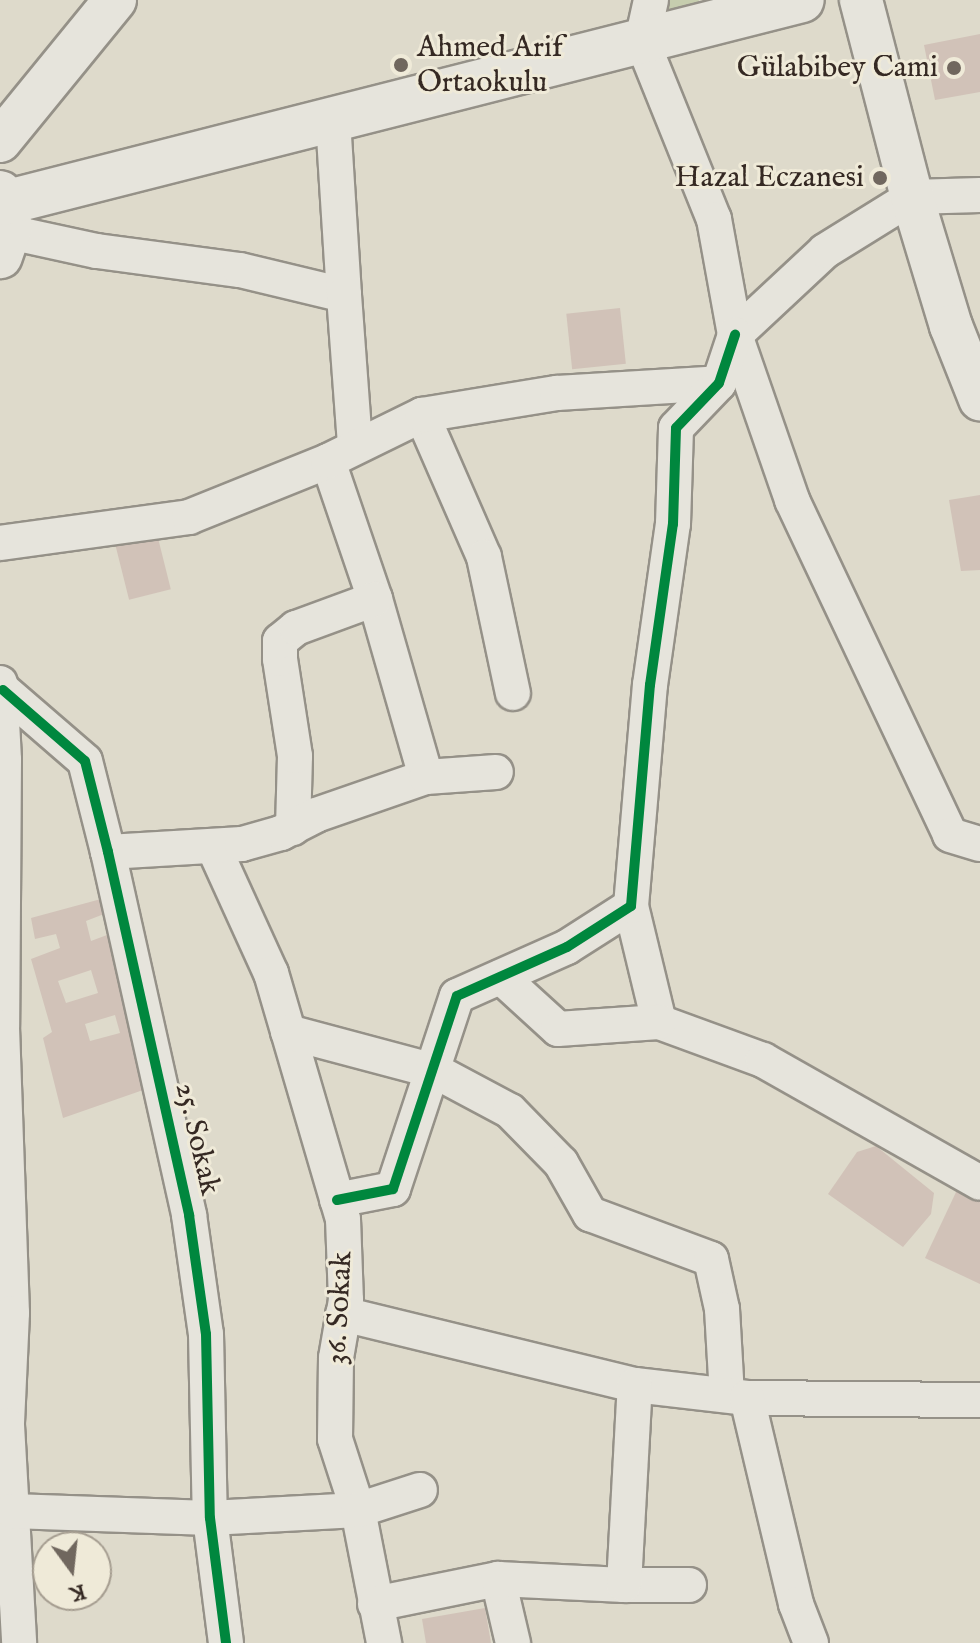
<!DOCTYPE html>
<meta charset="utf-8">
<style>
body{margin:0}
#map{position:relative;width:980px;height:1643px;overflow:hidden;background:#dedacb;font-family:"IM FELL English",serif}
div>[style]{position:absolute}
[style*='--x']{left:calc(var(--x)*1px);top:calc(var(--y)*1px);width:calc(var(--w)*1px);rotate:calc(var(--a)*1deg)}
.green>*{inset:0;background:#c6cdae}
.building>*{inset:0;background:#d1c2b8;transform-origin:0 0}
.roads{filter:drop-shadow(2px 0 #959188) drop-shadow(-2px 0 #959188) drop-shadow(0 2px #959188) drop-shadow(0 -2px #959188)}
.minor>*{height:34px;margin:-17px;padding:0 17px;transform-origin:17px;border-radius:17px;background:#e6e4dc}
.tertiary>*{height:42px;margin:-21px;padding:0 21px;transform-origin:21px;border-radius:21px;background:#e6e4dc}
.secondary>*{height:44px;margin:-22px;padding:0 22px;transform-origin:22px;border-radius:22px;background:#e6e4dc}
.cycleway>*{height:10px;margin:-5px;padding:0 5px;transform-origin:5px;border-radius:5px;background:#00873e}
.dots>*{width:22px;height:22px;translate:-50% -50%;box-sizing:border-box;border:4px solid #efead8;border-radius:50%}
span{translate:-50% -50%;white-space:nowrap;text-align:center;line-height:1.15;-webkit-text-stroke:6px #efead8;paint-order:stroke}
.poi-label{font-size:30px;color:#352923}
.left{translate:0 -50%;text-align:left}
.right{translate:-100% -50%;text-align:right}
.street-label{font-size:30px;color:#352923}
.north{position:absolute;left:32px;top:1531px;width:80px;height:80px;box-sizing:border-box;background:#efead8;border:2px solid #a59d90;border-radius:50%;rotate:165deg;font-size:22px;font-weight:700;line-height:32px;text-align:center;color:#352923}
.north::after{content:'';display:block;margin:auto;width:28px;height:36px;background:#70675e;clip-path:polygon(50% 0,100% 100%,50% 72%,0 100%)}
</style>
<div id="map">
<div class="green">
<div style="clip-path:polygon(661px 0,699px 0,693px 18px,654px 22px)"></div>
</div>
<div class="building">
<div style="clip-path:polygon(980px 34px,980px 92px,935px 100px,924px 45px)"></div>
<div style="left:620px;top:308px;width:56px;height:54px;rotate:84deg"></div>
<div style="clip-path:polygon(980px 495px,980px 570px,961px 571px,949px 500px)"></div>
<div style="left:157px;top:534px;width:57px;height:43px;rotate:76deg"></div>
<div style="clip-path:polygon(evenodd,101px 899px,104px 914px,86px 921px,91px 941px,107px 935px,130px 1005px,146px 1089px,63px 1118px,43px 1038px,52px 1032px,31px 959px,60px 948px,56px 934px,35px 939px,31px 918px,101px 899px,91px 970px,98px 993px,66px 1003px,58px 981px,91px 970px,101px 899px,115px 1015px,120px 1033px,90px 1041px,85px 1024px,115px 1015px)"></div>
<div style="clip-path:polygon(876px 1146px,934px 1193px,931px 1214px,903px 1247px,828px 1194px,857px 1152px)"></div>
<div style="clip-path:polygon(957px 1190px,980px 1201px,980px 1284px,925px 1258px)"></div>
<div style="clip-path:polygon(485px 1608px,491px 1643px,426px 1643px,422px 1619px)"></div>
</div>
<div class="roads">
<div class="minor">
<div style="--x:651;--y:0;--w:42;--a:102.4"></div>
<div style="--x:642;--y:41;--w:192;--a:68"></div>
<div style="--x:714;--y:219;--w:118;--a:79.7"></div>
<div style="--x:735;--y:335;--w:123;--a:-43"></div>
<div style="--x:825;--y:251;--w:102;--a:-31.8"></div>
<div style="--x:912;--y:197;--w:68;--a:-1.7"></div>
<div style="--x:9;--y:232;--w:90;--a:12.2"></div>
<div style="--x:97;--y:251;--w:144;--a:7.6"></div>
<div style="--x:240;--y:270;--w:107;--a:13.5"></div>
<div style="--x:344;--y:295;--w:174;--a:-93.6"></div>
<div style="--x:344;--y:295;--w:150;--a:85.8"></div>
<div style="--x:735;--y:335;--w:175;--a:70.9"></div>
<div style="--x:792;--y:500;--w:370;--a:64.7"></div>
<div style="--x:950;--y:835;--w:31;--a:17"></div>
<div style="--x:422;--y:415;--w:155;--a:66.4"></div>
<div style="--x:484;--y:557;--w:139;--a:78"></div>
<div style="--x:328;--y:461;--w:146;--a:71.2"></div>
<div style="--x:375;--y:599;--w:185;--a:74"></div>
<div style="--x:0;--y:543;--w:191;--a:-7.8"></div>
<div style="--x:189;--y:517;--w:150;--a:-21.9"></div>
<div style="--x:328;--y:461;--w:105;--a:-26.1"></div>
<div style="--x:422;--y:415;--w:137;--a:-9.3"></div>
<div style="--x:557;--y:393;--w:162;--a:-3.5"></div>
<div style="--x:0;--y:683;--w:77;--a:87"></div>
<div style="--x:4;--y:760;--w:267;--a:90.4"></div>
<div style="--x:2;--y:1027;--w:286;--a:88"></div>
<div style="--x:12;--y:1313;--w:112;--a:92.6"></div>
<div style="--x:7;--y:1425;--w:218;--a:86.8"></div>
<div style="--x:3;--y:690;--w:108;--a:40.9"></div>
<div style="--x:85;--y:761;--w:94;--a:75.8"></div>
<div style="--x:108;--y:852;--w:372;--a:77.4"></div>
<div style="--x:189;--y:1215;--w:120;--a:81.9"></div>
<div style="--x:206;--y:1334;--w:184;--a:88.8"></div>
<div style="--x:210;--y:1518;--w:126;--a:82.7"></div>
<div style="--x:293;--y:828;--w:72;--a:-88.4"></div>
<div style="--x:295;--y:756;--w:98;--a:-98.8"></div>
<div style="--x:280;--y:659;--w:18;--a:-90"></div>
<div style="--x:280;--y:641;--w:21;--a:-39"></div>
<div style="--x:296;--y:628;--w:84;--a:-20.2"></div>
<div style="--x:213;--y:846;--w:140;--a:65.5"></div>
<div style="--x:271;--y:973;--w:256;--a:73.7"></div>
<div style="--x:343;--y:1219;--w:81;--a:87.9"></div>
<div style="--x:346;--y:1300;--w:59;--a:99.8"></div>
<div style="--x:336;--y:1358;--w:81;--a:90.7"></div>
<div style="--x:335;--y:1439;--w:75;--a:72.1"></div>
<div style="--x:358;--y:1510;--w:136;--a:78.9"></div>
<div style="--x:108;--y:852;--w:134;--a:-3.4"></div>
<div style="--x:242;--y:844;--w:41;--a:-15.8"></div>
<div style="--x:281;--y:833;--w:39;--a:-27"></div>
<div style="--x:316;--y:815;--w:116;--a:-19.1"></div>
<div style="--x:426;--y:777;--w:70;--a:-4.1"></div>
<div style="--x:631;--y:906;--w:119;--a:76.4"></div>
<div style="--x:659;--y:1022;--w:111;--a:20.1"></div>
<div style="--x:763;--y:1060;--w:249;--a:29.5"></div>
<div style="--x:501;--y:977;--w:77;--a:42.4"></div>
<div style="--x:558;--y:1029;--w:101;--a:-4"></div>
<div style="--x:288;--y:1032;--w:152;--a:14.9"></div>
<div style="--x:435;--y:1071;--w:85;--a:28.1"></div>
<div style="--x:510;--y:1111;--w:73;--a:45.6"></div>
<div style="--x:561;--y:1163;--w:59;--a:60.4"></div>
<div style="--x:590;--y:1214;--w:129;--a:20.4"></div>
<div style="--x:711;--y:1259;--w:51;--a:77.6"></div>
<div style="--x:722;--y:1309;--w:86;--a:86.7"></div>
<div style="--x:337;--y:1200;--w:57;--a:-11.1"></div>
<div style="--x:393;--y:1189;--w:203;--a:-71.7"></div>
<div style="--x:457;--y:996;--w:120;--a:-24"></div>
<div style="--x:567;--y:947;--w:76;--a:-32.6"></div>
<div style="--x:631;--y:906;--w:222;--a:-85.1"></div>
<div style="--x:650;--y:685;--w:163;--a:-81.9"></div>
<div style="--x:673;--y:524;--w:96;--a:-88.2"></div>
<div style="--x:676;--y:428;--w:62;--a:-46.3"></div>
<div style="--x:719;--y:383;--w:51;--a:-71.6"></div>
<div style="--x:343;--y:1314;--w:301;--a:13.7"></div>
<div style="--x:635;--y:1385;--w:113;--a:6.6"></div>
<div style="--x:747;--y:1398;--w:233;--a:0.5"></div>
<div style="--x:747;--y:1398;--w:212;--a:76.6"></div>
<div style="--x:796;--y:1604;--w:42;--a:69"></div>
<div style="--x:12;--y:1511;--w:198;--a:2"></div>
<div style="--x:210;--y:1518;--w:148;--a:-3.1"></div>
<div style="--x:358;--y:1510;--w:65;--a:-17.9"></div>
<div style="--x:498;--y:1579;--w:66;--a:76.8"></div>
<div style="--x:624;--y:1585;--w:65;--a:0"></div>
<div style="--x:375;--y:1604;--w:126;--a:-11.5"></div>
<div style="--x:498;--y:1579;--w:126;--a:2.7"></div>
<div style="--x:624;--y:1585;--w:200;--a:-86.9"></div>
</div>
<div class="tertiary">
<div style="--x:861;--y:0;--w:203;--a:75.5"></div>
<div style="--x:912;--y:197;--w:135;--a:73.2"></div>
<div style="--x:951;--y:326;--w:79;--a:68.3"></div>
<div style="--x:0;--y:141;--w:182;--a:-50.8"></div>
</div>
<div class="secondary">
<div style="--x:0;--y:193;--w:35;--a:74"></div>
<div style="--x:10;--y:227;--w:31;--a:109"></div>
<div style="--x:4;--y:203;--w:823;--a:-14.27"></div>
</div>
</div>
<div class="cycleway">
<div style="--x:3;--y:690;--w:108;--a:40.9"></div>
<div style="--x:85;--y:761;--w:94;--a:75.8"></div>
<div style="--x:108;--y:852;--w:372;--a:77.4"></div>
<div style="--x:189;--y:1215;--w:120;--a:81.9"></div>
<div style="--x:206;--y:1334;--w:184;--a:88.8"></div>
<div style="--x:210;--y:1518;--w:126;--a:82.7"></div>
<div style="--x:337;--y:1200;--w:57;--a:-11.1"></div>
<div style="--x:393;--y:1189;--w:203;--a:-71.7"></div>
<div style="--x:457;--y:996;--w:120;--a:-24"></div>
<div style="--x:567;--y:947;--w:76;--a:-32.6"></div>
<div style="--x:631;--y:906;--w:222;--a:-85.1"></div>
<div style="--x:650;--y:685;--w:163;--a:-81.9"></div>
<div style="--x:673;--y:524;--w:96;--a:-88.2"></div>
<div style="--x:676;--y:428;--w:62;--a:-46.3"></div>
<div style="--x:719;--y:383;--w:51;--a:-71.6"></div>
</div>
<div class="dots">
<div style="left:401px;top:65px;background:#70675e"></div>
<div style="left:954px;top:68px;background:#70675e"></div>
<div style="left:880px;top:178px;background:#70675e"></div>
</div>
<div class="poi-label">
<span class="left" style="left:417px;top:65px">Ahmed Arif<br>Ortaokulu</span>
<span class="right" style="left:938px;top:68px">Gülabibey Cami</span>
<span class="right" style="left:864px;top:178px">Hazal Eczanesi</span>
</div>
<div class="street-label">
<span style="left:197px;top:1139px;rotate:77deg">25. Sokak</span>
<span style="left:340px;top:1308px;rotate:-87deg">36. Sokak</span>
</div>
<div class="north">K</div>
</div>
